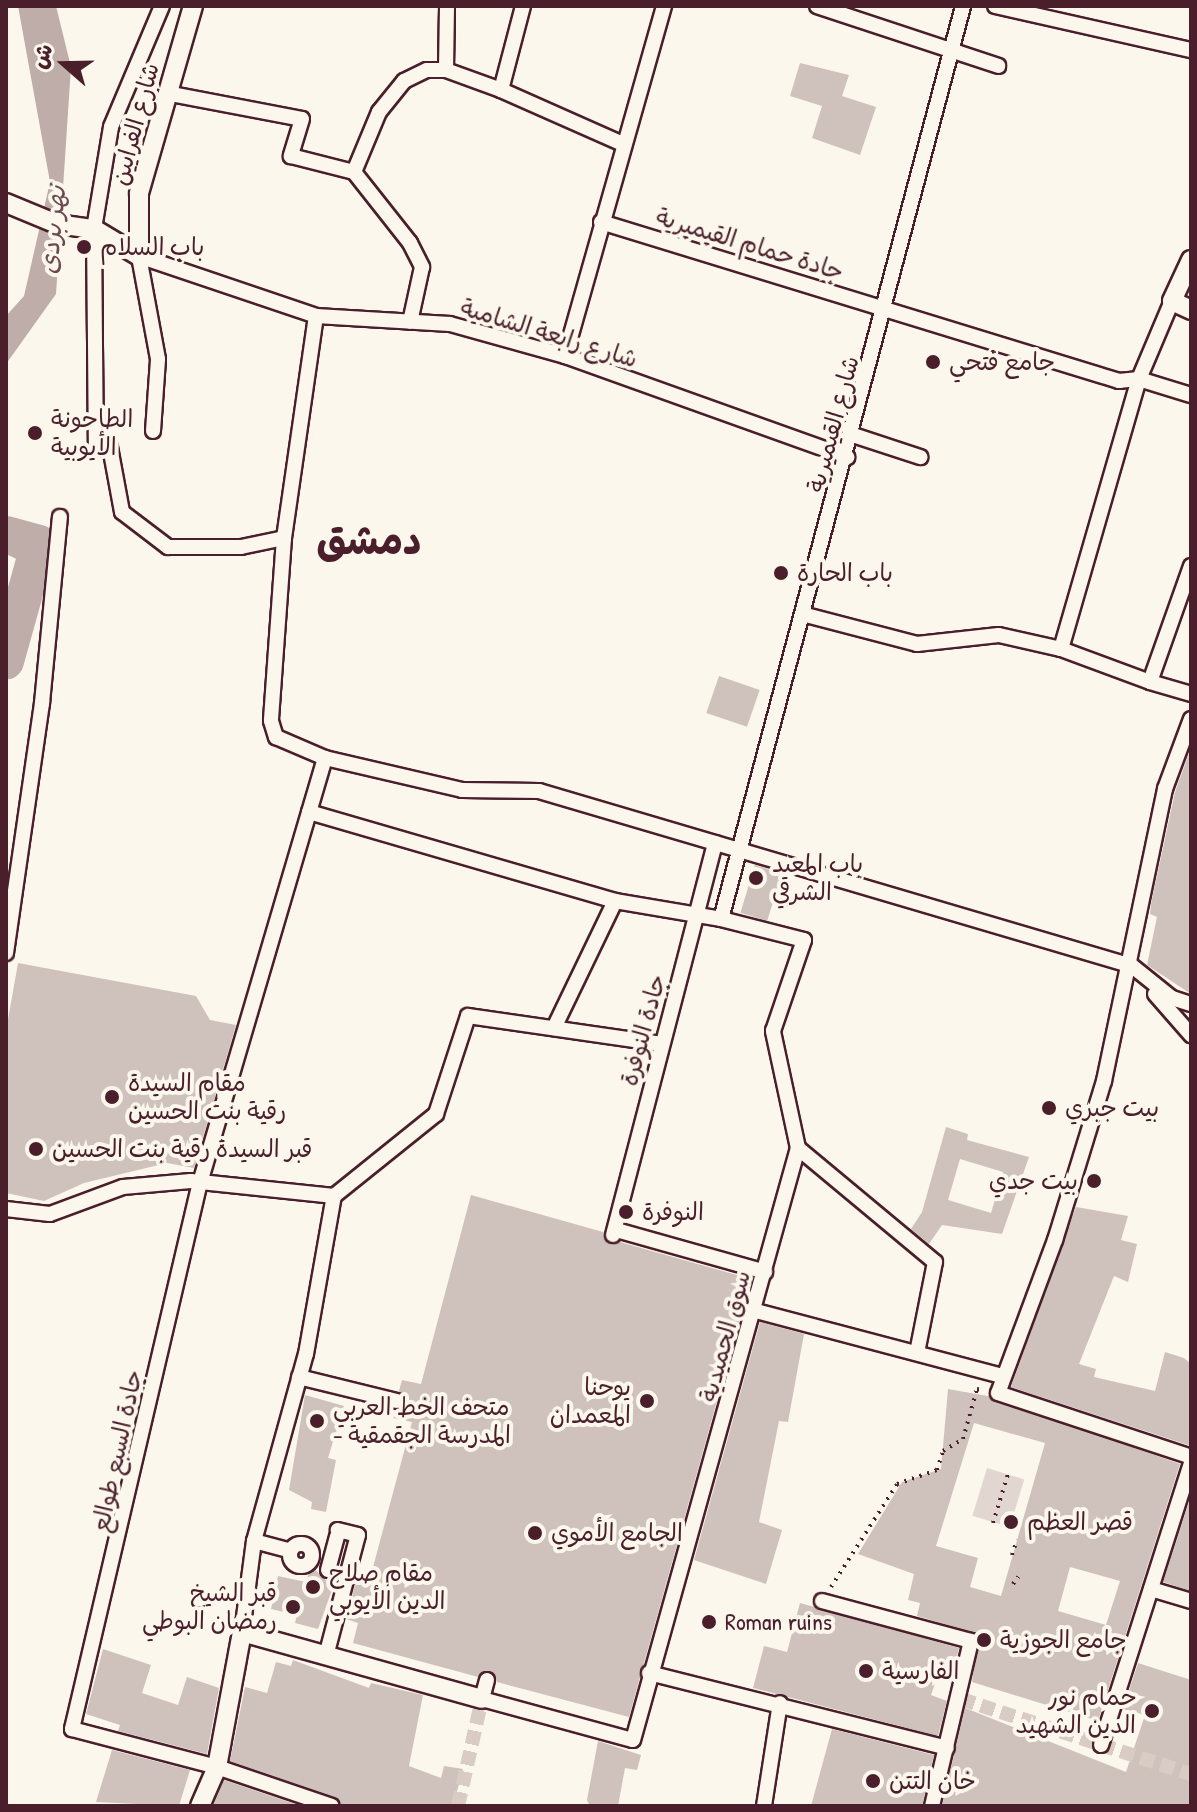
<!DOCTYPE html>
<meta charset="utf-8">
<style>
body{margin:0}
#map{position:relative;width:1197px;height:1812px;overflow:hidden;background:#fbf7ec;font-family:"Patrick Hand","Playpen Sans Arabic",sans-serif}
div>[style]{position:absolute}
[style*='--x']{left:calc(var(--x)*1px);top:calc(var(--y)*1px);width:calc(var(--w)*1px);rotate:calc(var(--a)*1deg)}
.green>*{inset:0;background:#e2d7d0;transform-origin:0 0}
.water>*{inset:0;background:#bfadaa}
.river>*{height:36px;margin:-18px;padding:0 18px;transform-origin:18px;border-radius:18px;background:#bfadaa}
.building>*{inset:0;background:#cfc2bc;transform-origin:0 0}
.pedestrian-tunnel>*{height:14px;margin-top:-7px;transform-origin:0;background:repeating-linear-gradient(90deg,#d8ccc5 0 14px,transparent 0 21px)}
.path>*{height:4px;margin-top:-2px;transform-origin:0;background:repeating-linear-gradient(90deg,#4a1f2b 0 2px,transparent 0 8px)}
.roads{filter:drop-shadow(2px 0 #4a1f2b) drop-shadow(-2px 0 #4a1f2b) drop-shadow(0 2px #4a1f2b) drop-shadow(0 -2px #4a1f2b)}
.pedestrian>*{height:14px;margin:-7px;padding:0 7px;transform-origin:7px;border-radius:7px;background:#fbf7ec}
.pedestrian>.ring{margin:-7px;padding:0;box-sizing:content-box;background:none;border:14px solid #fbf7ec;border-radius:50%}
.minor>*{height:18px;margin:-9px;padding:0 9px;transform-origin:9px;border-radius:9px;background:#fbf7ec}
.dots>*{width:22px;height:22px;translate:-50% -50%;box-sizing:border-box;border:4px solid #fbf7ec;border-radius:50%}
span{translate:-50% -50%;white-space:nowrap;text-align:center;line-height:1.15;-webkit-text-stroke:8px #fbf7ec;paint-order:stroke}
.street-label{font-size:24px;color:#4a1f2b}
.poi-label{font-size:24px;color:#4a1f2b}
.left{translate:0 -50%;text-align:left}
.right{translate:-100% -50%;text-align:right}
.water-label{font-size:26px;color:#6d4a51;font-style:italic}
.town-label{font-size:40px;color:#4a1f2b;font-weight:700}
.frame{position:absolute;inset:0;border:8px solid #4a1f2b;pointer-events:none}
.north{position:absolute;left:24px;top:24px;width:80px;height:80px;-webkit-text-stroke:6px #fbf7ec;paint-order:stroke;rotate:290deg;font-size:22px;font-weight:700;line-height:32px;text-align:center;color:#4a1f2b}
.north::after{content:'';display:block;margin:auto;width:28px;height:36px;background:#4a1f2b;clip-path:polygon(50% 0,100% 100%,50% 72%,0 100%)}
</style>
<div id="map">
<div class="green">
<div style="left:987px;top:1468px;width:39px;height:50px;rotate:17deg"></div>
</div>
<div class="water">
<div style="clip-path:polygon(18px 6px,56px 6px,71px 67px,56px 294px,6px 364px,6px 316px,24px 296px,50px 182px)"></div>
<div style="clip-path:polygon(6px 521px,35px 524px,39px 543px,30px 582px,23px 562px,6px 554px)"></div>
</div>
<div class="river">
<div style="--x:6;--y:534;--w:34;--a:15"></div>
<div style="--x:39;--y:543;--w:123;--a:105.6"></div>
</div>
<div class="building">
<div style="clip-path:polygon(800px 63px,849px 75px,842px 96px,876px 107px,860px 155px,812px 138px,822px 106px,790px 96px)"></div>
<div style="left:719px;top:676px;width:43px;height:39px;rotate:19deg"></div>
<div style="clip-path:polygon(1191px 748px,1191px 994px,1147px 965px,1157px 917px,1150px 914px,1151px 904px,1175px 792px)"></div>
<div style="left:755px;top:865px;width:28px;height:50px;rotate:17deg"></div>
<div style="clip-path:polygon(18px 963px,196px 996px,210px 1020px,236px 1025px,194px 1168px,167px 1163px,84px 1183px,44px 1201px,6px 1193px,6px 1031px)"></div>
<div style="clip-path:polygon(evenodd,946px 1127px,968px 1134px,967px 1140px,1029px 1157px,1002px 1234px,942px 1225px,929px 1244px,911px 1229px,922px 1212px,946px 1127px,960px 1159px,1003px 1172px,991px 1213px,948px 1200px,960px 1159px)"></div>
<div style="clip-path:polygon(471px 1195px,603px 1232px,610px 1244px,620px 1242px,751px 1279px,629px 1717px,497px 1682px,490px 1671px,478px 1677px,353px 1643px,358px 1623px,346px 1619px,357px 1578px,369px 1582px,412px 1422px,393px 1418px,407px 1403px,399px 1391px,402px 1380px,421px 1384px)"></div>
<div style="clip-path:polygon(1076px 1207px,1128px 1216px,1121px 1240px,1137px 1244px,1128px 1282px,1114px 1276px,1079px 1364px,1096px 1369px,1094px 1377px,1155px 1391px,1165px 1352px,1184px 1358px,1191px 1364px,1191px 1446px,1011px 1387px)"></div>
<div style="clip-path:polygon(760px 1322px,804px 1334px,788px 1422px,779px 1421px,759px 1522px,782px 1530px,766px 1584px,694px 1560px)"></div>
<div style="clip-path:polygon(evenodd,948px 1389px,988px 1396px,1180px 1464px,1098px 1721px,972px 1682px,978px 1634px,917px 1616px,920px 1603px,908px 1600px,914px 1574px,858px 1554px,902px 1482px,941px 1469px,948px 1389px,974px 1423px,1045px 1443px,1001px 1596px,970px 1587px,978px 1558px,936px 1546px,974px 1423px,948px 1389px,1070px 1567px,1120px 1581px,1106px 1625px,1058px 1611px,1070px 1567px)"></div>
<div style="clip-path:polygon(305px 1395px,344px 1406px,328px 1458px,336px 1460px,326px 1512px,311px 1509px,312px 1502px,289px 1490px)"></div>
<div style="clip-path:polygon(1191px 1496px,1191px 1591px,1163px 1582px)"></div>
<div style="clip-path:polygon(311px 1566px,326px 1580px,338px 1573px,318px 1629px,295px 1623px,297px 1615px,271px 1609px,278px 1576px,306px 1582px)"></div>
<div style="clip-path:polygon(800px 1603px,959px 1648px,952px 1676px,939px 1672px,931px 1695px,947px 1701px,938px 1736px,753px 1688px,764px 1646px,787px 1652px)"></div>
<div style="clip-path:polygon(103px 1649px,151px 1665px,142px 1693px,178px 1705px,187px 1677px,219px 1688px,207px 1754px,118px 1731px,120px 1725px,86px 1714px)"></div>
<div style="clip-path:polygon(293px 1660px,369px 1688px,371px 1683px,423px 1695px,409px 1766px,441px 1778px,444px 1766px,463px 1769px,453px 1806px,342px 1806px,335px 1797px,230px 1761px,245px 1687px,267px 1693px,276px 1662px,291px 1666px)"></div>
<div style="clip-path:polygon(1138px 1663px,1191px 1680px,1191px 1806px,942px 1806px,965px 1708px,1126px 1772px,1145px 1715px,1123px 1709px)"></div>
<div style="clip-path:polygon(832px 1729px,934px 1755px,922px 1806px,811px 1806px)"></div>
<div style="clip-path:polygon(598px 1741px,641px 1755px,637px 1770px,625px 1768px,618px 1806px,590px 1806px,587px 1800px)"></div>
<div style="clip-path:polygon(112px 1750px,190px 1770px,179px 1806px,96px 1802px)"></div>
<div style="clip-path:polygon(224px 1780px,301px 1806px,213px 1806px)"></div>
</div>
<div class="pedestrian-tunnel">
<div style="--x:961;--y:1699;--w:242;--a:18.1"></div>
<div style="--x:458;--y:1806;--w:110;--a:-77.4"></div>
</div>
<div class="path">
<div style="--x:993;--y:1523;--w:51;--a:-73"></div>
<div style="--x:1047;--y:1530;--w:5;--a:11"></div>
<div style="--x:1012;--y:1555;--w:16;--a:-72"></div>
<div style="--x:1013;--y:1584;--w:9;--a:-54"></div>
<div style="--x:831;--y:1587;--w:122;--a:-57.3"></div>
<div style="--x:897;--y:1484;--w:42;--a:-19.3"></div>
<div style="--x:937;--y:1470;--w:20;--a:-72"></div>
<div style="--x:943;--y:1451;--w:23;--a:-31"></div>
<div style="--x:963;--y:1439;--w:52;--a:-74.4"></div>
<div style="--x:977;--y:1389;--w:7;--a:8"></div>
</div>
<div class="roads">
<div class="pedestrian">
<div style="--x:162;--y:6;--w:131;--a:112.9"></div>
<div style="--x:111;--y:127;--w:103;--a:99.5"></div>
<div style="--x:94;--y:229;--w:219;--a:89.5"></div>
<div style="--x:96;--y:448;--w:14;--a:-4"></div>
<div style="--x:110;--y:447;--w:66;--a:79.5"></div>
<div style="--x:122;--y:512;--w:58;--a:37.3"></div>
<div style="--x:168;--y:547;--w:73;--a:0"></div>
<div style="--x:241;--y:547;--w:44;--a:-11.8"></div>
<div style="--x:284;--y:538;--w:183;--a:94.1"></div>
<div style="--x:271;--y:721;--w:17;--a:73"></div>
<div style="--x:276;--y:737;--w:53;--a:23.2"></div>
<div style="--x:325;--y:758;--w:442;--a:106.4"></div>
<div style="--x:200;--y:1182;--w:562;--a:103.17"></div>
<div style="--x:72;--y:1729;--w:150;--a:14.7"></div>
<div style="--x:217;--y:1767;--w:121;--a:18.7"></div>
<div style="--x:817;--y:6;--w:191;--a:18.3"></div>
<div style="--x:995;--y:6;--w:201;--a:12.7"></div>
<div style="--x:446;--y:70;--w:64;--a:-89.1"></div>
<div style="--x:501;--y:90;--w:87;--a:-75.3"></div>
<div style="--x:166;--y:93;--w:138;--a:10.8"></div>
<div style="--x:302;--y:119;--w:39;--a:107"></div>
<div style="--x:291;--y:156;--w:65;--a:14.3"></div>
<div style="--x:354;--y:172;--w:90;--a:51.7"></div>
<div style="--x:410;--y:243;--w:27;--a:63"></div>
<div style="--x:422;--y:267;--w:56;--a:102.3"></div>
<div style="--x:354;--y:172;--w:65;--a:-67.4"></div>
<div style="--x:379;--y:112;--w:40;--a:-51"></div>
<div style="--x:404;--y:81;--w:25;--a:-26"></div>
<div style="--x:427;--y:70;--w:19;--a:0"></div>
<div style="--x:446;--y:70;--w:59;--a:20"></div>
<div style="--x:501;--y:90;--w:133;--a:23.9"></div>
<div style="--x:601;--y:222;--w:542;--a:17.06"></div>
<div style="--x:1119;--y:381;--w:20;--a:-6"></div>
<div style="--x:1139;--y:379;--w:54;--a:17.1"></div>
<div style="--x:565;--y:356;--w:364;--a:-74.2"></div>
<div style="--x:153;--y:431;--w:72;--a:-86"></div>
<div style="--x:158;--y:359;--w:105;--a:-100.5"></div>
<div style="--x:139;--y:256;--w:187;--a:18.7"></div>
<div style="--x:316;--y:316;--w:134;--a:3.4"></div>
<div style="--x:450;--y:324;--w:119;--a:15.5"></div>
<div style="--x:565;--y:356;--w:300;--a:19.7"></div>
<div style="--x:853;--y:435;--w:71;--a:18.2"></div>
<div style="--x:284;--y:538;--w:224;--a:-81.8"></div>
<div style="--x:1191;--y:566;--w:123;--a:109.5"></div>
<div style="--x:1150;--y:682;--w:43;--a:16.3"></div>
<div style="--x:806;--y:615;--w:115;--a:14.6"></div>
<div style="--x:917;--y:644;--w:82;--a:-6.3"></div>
<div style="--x:999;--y:635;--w:64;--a:12.7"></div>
<div style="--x:1061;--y:649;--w:281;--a:-73.9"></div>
<div style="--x:1139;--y:379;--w:85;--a:-67.1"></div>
<div style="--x:1061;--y:649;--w:95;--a:20.3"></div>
<div style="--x:1191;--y:719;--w:75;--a:110.4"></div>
<div style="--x:1165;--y:789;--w:298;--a:101.8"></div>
<div style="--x:1104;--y:1081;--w:166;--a:107.1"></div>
<div style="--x:1055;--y:1240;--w:163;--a:110.4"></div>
<div style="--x:998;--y:1393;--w:203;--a:18.3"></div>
<div style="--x:325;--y:758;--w:141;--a:13.1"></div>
<div style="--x:462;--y:790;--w:77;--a:0.7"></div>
<div style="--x:539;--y:791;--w:618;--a:16.44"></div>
<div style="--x:1132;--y:966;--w:51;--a:38.7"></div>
<div style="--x:1172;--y:998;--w:20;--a:18"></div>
<div style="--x:309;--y:812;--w:319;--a:16.2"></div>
<div style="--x:615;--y:901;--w:108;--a:9.6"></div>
<div style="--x:6;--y:953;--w:253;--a:-81.8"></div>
<div style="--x:42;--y:703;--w:187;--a:-84.5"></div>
<div style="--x:1155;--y:994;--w:55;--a:48.7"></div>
<div style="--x:554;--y:1028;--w:141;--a:-64.3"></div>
<div style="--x:798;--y:1148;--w:178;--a:39.8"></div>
<div style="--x:935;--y:1262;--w:93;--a:101.2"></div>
<div style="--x:6;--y:1209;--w:44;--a:6.5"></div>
<div style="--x:50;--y:1214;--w:78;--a:-20.3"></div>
<div style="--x:123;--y:1187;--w:68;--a:-5"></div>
<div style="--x:191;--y:1181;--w:144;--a:6"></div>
<div style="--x:616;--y:1230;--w:155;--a:15.7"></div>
<div style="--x:613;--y:1235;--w:405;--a:-75.4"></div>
<div style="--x:756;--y:1311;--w:254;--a:14.8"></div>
<div style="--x:299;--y:1377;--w:101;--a:13.8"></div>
<div style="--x:254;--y:1541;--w:38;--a:15"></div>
<div class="ring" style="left:290px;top:1544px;width:8px;height:8px"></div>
<div style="--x:328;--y:1570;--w:35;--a:-75"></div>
<div style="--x:1151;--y:1589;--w:42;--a:16.7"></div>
<div style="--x:822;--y:1601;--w:154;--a:15"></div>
<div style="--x:971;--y:1641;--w:170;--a:103.3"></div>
<div style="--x:242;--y:1632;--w:92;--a:-82.5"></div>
<div style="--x:254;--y:1541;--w:194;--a:-74.5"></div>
<div style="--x:306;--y:1354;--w:160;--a:-80"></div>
<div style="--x:334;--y:1196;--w:131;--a:-38.8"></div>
<div style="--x:436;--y:1114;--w:103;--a:-71.9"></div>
<div style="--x:468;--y:1016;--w:196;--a:8.2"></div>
<div style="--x:326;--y:1656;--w:125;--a:-75.2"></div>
<div style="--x:358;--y:1535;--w:21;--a:-166"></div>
<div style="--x:649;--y:1673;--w:307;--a:14.1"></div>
<div style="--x:487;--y:1680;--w:20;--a:105"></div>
<div style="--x:482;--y:1699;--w:156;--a:15.2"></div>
<div style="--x:633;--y:1740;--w:615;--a:-74.43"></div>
<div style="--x:798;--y:1148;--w:120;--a:-102.1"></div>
<div style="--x:773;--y:1031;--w:96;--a:-71.2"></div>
<div style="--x:804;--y:940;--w:86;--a:-165.8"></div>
<div style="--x:721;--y:919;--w:945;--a:-75.15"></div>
<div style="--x:1101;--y:1745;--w:296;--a:-72.3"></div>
<div style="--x:764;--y:1806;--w:104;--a:-81.2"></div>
</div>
<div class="minor">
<div style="--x:6;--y:203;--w:55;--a:22.4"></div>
<div style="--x:57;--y:224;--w:37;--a:8"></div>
<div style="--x:94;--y:229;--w:52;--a:31"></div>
<div style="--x:139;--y:256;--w:63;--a:-90"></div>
<div style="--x:139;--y:193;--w:195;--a:-73.9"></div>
<div style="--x:1191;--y:260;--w:45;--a:114.9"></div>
<div style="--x:1172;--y:301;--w:21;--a:25"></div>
<div style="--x:200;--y:1806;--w:43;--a:-66.4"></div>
<div style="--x:217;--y:1767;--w:137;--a:-79.5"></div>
<div style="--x:242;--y:1632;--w:249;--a:15.6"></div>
</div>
</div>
<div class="dots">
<div style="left:84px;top:247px;background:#4a1f2b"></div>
<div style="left:933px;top:362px;background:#4a1f2b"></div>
<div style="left:35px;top:433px;background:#4a1f2b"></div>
<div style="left:781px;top:573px;background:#4a1f2b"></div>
<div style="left:756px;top:878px;background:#4a1f2b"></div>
<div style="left:112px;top:1097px;background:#4a1f2b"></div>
<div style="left:1049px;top:1108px;background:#4a1f2b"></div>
<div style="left:36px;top:1149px;background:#4a1f2b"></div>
<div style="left:1094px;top:1181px;background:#4a1f2b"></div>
<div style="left:626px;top:1212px;background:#4a1f2b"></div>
<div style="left:647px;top:1401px;background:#4a1f2b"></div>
<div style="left:317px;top:1421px;background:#4a1f2b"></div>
<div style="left:1011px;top:1522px;background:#4a1f2b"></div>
<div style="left:535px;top:1533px;background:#4a1f2b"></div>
<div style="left:313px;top:1587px;background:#4a1f2b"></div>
<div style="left:293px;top:1607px;background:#4a1f2b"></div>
<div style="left:709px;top:1622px;background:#4a1f2b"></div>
<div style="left:984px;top:1640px;background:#4a1f2b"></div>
<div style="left:866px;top:1671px;background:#4a1f2b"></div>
<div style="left:1152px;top:1711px;background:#4a1f2b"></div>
<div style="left:873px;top:1781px;background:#4a1f2b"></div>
</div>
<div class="street-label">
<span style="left:135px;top:124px;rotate:-75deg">شارع الفرايين</span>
<span style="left:750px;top:244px;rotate:17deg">جادة حمام القيميرية</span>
<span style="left:549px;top:333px;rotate:17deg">شارع رابعة الشامية</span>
<span style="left:833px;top:424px;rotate:-75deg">شارع القيميرية</span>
<span style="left:643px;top:1030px;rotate:-75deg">جادة النوفرة</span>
<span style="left:725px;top:1336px;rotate:-75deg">سوق الحميدية</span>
<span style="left:117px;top:1451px;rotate:-78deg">جادة السبع طوالع</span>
</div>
<div class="poi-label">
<span class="left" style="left:100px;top:247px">باب السلام</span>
<span class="left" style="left:949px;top:362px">جامع فتحي</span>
<span class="left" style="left:51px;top:433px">الطاحونة<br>الأيوبية</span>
<span class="left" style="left:797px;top:573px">باب الحارة</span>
<span class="left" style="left:772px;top:878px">باب المعبد<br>الشرقي</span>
<span class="left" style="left:128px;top:1097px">مقام السيدة<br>رقية بنت الحسين</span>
<span class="left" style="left:1065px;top:1108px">بيت جبري</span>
<span class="left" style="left:52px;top:1149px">قبر السيدة رقية بنت الحسين</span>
<span class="right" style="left:1078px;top:1181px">بيت جدي</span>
<span class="left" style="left:642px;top:1212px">النوفرة</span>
<span class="right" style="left:631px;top:1401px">يوحنا<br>المعمدان</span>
<span class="left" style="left:333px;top:1421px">متحف الخط العربي<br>- المدرسة الجقمقية</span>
<span class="left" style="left:1027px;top:1522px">قصر العظم</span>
<span class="left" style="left:551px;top:1533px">الجامع الأموي</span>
<span class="left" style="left:329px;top:1587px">مقام صلاح<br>الدين الأيوبي</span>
<span class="right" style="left:277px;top:1607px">قبر الشيخ<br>رمضان البوطي</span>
<span class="left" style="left:725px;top:1622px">Roman ruins</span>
<span class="left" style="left:1000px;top:1640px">جامع الجوزية</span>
<span class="left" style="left:882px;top:1671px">الفارسية</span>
<span class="right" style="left:1136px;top:1711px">حمام نور<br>الدين الشهيد</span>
<span class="left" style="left:889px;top:1781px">خان التتن</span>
</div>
<div class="water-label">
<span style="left:52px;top:230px;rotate:-84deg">نهر بردى</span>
</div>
<div class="town-label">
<span style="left:369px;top:539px">دمشق</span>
</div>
<div class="frame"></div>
<div class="north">ش</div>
</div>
